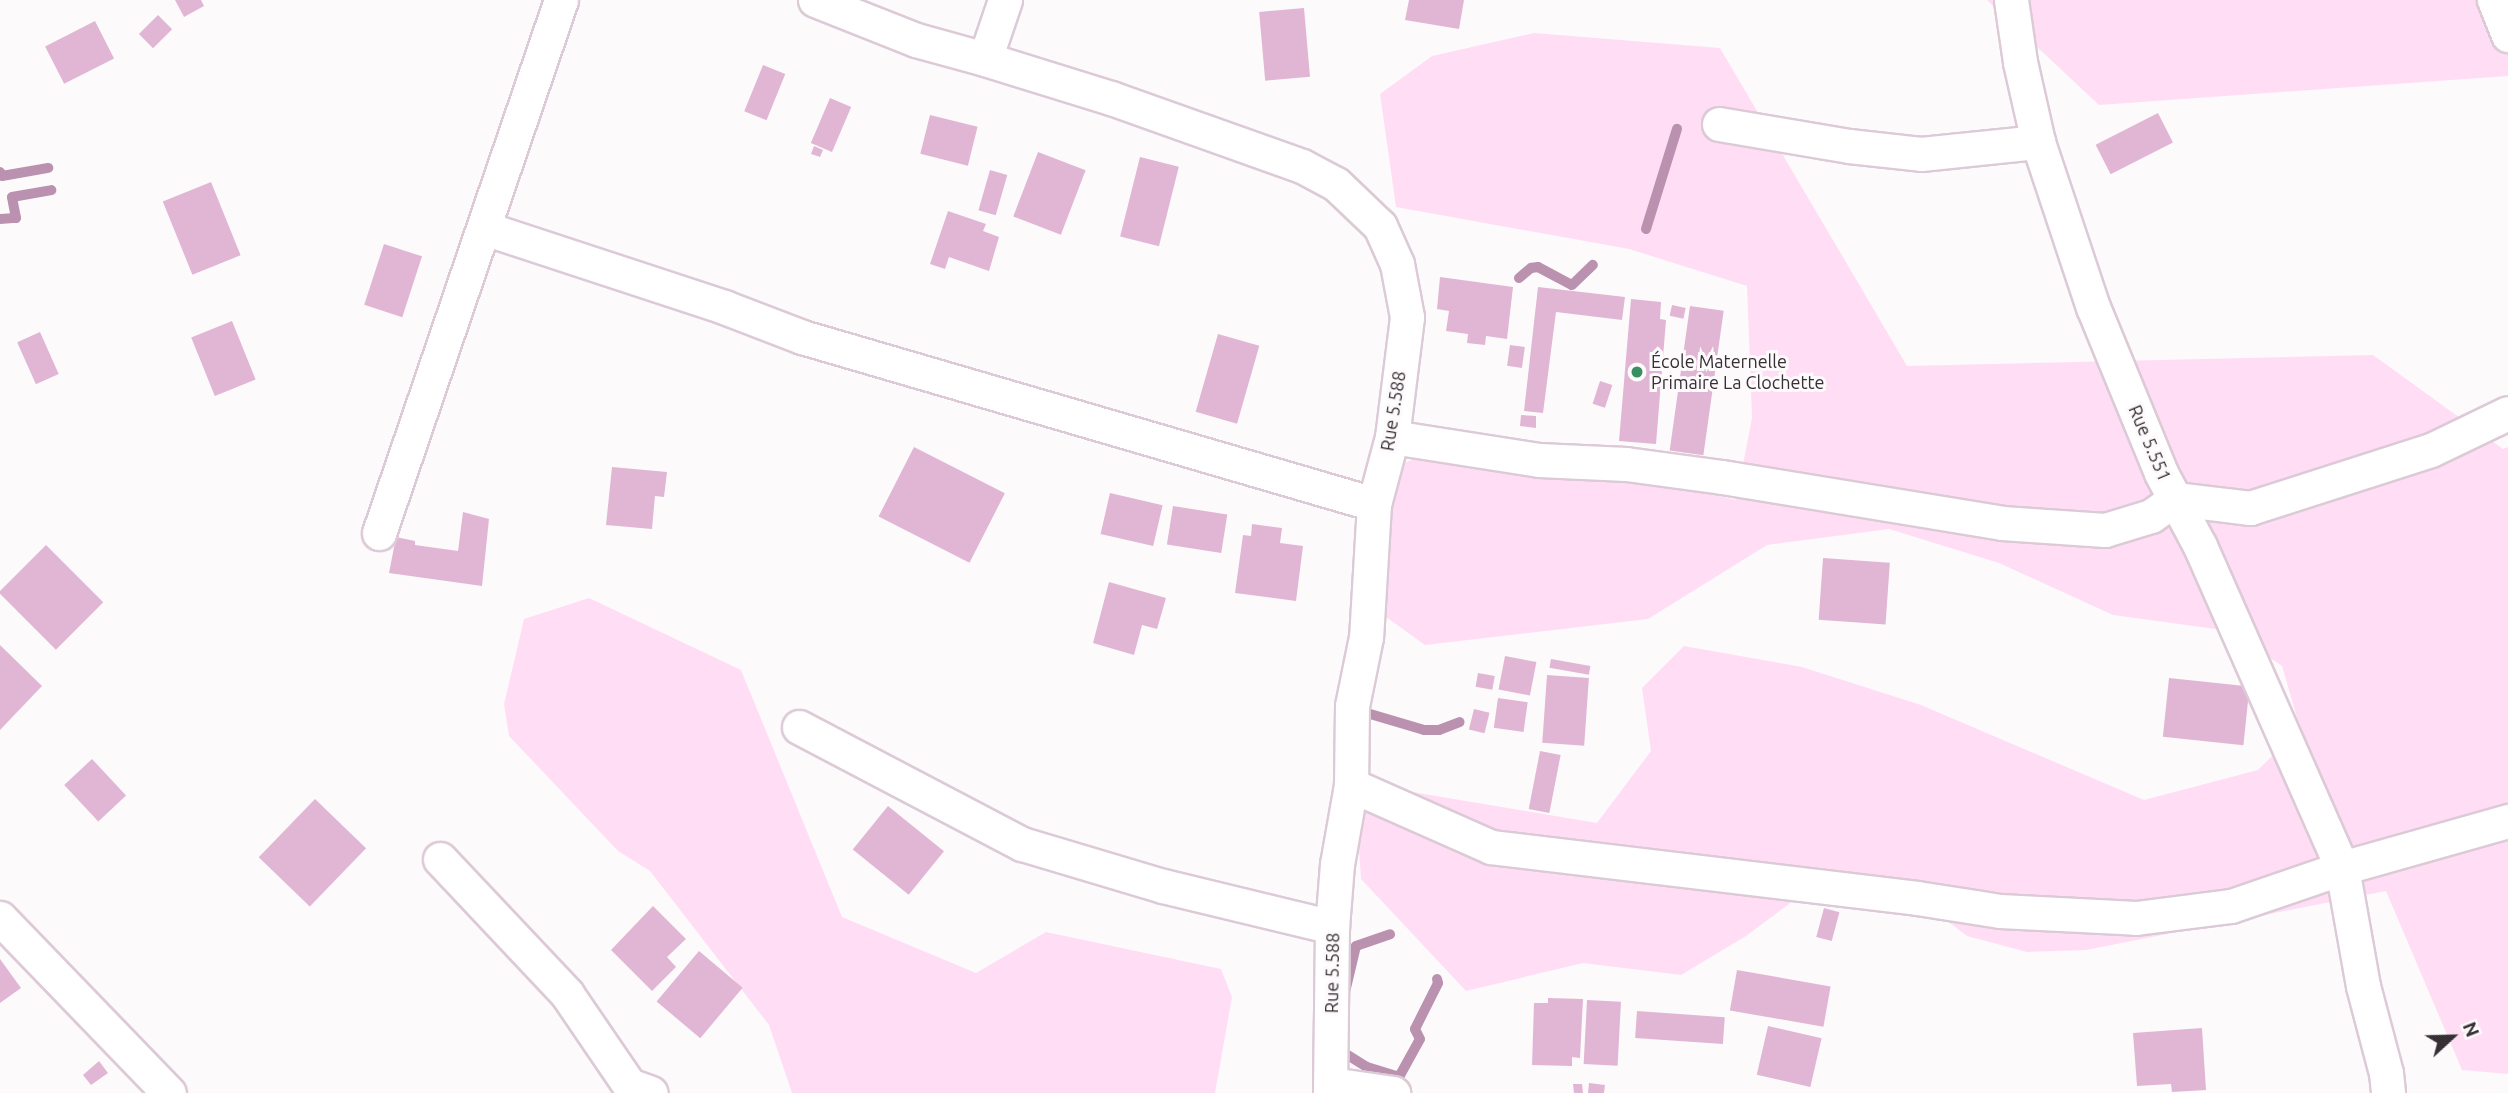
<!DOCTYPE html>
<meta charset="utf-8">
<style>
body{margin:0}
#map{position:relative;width:2508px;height:1093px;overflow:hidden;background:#fdfafc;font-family:Ubuntu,sans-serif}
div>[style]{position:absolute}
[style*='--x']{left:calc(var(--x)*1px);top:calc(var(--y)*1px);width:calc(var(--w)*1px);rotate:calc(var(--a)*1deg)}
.green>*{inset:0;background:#ffdef5}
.stream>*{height:10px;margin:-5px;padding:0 5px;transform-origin:5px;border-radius:5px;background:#ba91ae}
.building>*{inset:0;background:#e1b6d4;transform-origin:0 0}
.roads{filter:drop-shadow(2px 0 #dccad6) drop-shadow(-2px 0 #dccad6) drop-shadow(0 2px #dccad6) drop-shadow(0 -2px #dccad6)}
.street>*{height:33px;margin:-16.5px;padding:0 16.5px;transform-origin:16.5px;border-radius:16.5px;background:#fff}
.dots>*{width:19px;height:19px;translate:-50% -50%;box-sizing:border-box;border:4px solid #fdfafc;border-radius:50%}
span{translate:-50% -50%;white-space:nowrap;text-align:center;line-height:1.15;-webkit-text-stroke:6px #fdfafc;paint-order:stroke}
.poi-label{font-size:18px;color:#362f34}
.left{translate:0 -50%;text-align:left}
.street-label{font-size:18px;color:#362f34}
.north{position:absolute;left:2417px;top:1002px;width:70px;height:70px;-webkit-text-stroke:5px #fdfafc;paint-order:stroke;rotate:68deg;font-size:19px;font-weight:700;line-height:28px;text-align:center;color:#362f34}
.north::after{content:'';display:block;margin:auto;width:24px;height:32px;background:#362f34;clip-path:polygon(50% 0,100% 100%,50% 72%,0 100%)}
</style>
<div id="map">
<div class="green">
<div style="clip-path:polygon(1987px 0,2508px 0,2508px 76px,2099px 105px)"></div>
<div style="clip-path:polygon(1534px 33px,1720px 48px,1907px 366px,2373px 355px,2503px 449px,2508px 447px,2508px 1074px,2462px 1070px,2386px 891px,2086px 950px,2027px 952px,1967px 936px,1917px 898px,1804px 893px,1746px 936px,1681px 975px,1583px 963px,1466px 991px,1361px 879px,1357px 821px,1382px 787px,1597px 823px,1651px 751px,1642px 688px,1684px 646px,1802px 667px,1921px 705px,2144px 800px,2258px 770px,2300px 728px,2282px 666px,2230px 631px,2113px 615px,1999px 563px,1889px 529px,1767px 545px,1648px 619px,1425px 645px,1379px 612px,1391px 469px,1454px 441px,1553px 456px,1736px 500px,1752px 418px,1747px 286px,1629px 249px,1396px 207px,1380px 94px,1432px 56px)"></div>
<div style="clip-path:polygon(589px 598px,741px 670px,842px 917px,976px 973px,1046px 932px,1221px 969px,1232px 997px,1215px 1093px,792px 1093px,769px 1025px,650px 871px,618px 851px,509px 736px,504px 704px,524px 619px)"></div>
</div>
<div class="stream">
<div style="--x:0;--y:172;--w:4;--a:63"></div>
<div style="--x:2;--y:176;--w:47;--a:-9.9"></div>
<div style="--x:0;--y:219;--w:16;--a:-4"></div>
<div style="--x:16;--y:218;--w:21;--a:-101"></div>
<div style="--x:12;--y:197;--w:40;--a:-10"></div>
<div style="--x:1646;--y:229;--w:105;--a:-72.8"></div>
<div style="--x:1519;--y:278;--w:16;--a:-40"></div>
<div style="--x:1531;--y:268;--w:7;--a:-8"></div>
<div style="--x:1538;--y:267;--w:38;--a:28"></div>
<div style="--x:1572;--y:285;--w:29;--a:-44"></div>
<div style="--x:1360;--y:711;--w:67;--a:16.5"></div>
<div style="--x:1424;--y:730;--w:15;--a:0"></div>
<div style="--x:1439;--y:730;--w:22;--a:-21"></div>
<div style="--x:1345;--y:992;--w:47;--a:-76.6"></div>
<div style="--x:1356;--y:946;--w:36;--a:-19"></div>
<div style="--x:1339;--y:1046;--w:11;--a:49"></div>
<div style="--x:1346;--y:1054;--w:25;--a:32"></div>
<div style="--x:1367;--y:1067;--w:34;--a:17"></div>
<div style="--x:1399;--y:1077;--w:43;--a:-61.1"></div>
<div style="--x:1420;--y:1039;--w:11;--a:-117"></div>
<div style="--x:1415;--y:1029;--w:51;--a:-63.4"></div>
<div style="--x:1438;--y:983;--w:4;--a:-104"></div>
</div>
<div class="building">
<div style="clip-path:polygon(175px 0,201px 0,204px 6px,184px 17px)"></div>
<div style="clip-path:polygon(1409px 0,1464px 0,1459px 29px,1405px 20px)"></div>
<div style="left:1304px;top:8px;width:69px;height:45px;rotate:85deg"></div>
<div style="left:158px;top:15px;width:20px;height:27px;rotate:45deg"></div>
<div style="left:95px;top:21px;width:42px;height:56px;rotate:63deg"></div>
<div style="left:763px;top:65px;width:24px;height:50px;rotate:22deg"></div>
<div style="left:830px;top:98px;width:23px;height:49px;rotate:23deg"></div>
<div style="left:2158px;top:113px;width:33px;height:70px;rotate:63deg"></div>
<div style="left:930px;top:115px;width:49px;height:40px;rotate:14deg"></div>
<div style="clip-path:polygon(814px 146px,823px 150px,820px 157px,811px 154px)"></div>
<div style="left:1038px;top:152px;width:51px;height:69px;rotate:21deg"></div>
<div style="left:1140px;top:157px;width:40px;height:82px;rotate:14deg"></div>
<div style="left:990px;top:170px;width:18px;height:42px;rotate:16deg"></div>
<div style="left:211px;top:182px;width:79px;height:52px;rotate:68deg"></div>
<div style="clip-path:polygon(948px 211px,986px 224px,983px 231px,999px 237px,989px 271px,949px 257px,945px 269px,930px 264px)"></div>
<div style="left:384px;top:244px;width:40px;height:64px;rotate:18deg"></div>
<div style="clip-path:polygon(1440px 277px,1513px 287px,1507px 339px,1486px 336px,1485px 345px,1467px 343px,1468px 334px,1446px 331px,1449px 311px,1437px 309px)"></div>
<div style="clip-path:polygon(1538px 287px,1625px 297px,1622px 320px,1556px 312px,1543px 413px,1524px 411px)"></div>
<div style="clip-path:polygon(1631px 299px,1661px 302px,1660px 319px,1666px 320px,1656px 444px,1619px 441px)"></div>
<div style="left:1672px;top:305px;width:14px;height:11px;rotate:12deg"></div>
<div style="left:1690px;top:306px;width:34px;height:146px;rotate:8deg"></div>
<div style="left:232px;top:321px;width:63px;height:44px;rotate:68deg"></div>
<div style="left:40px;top:332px;width:46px;height:25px;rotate:66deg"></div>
<div style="left:1218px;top:334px;width:43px;height:81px;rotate:16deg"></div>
<div style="left:1510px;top:345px;width:15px;height:21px;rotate:8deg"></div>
<div style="left:1600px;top:381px;width:13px;height:24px;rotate:18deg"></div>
<div style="clip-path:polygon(1521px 415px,1536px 416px,1536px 428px,1520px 426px)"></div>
<div style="left:914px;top:447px;width:102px;height:78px;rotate:27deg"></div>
<div style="clip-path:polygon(612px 467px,667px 472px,664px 497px,655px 496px,652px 529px,606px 525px)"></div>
<div style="left:1110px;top:493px;width:54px;height:42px;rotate:13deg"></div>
<div style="left:1173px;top:506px;width:55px;height:39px;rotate:9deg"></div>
<div style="clip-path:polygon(463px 512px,489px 519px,482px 586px,389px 573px,396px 537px,415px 541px,415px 545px,458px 551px)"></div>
<div style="clip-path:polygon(1252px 524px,1282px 528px,1280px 543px,1303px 546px,1296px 601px,1235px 593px,1243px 535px,1251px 536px)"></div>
<div style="left:46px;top:545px;width:81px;height:67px;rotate:45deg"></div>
<div style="left:1823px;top:558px;width:67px;height:62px;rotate:4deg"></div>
<div style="clip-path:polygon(1109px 582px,1166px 598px,1157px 629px,1142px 625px,1134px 655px,1093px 643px)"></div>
<div style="clip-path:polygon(0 645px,42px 686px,0 730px)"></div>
<div style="left:1505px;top:656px;width:32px;height:34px;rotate:11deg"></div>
<div style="left:1551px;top:659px;width:40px;height:9px;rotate:10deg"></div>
<div style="left:1478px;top:673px;width:17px;height:14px;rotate:10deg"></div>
<div style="left:1547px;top:675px;width:42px;height:68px;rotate:4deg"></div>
<div style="left:2169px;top:678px;width:81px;height:59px;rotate:6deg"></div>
<div style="left:1498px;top:698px;width:30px;height:30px;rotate:8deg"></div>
<div style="left:1474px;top:709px;width:16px;height:21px;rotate:14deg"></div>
<div style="left:1540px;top:751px;width:21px;height:59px;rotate:11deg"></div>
<div style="left:92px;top:759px;width:50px;height:38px;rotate:47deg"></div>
<div style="left:315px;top:799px;width:71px;height:81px;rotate:44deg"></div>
<div style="left:888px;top:806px;width:72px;height:56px;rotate:39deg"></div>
<div style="clip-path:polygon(653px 906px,686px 939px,667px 957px,676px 967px,652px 991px,611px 950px)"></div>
<div style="left:1824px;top:908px;width:16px;height:30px;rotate:15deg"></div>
<div style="left:699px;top:951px;width:57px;height:66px;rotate:40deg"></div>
<div style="clip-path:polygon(0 959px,21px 988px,0 1003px)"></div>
<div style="left:1737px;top:970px;width:95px;height:41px;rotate:10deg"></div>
<div style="clip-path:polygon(1548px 998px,1583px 999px,1580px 1058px,1572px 1057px,1572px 1066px,1532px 1065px,1534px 1003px,1548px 1003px)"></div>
<div style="left:1587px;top:1000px;width:34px;height:64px;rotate:3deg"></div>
<div style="left:1637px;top:1011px;width:88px;height:27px;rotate:4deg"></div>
<div style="left:1768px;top:1026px;width:55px;height:50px;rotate:13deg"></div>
<div style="clip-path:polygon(2202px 1028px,2206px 1090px,2172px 1092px,2171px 1084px,2137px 1086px,2133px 1033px)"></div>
<div style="clip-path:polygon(99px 1061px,108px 1073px,91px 1085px,83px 1075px)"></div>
<div style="clip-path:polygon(1589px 1083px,1605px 1085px,1604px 1093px,1588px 1093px)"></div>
<div style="clip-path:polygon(1573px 1084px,1582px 1084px,1583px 1093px,1574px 1093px)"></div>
</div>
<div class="roads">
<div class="street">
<div style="--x:815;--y:0;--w:109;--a:21.6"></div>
<div style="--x:916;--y:40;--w:72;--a:15.4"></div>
<div style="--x:1005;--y:0;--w:62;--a:108.7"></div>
<div style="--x:985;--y:59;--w:132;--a:17.2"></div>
<div style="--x:1111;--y:98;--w:203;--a:19.6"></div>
<div style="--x:1302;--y:166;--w:38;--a:28"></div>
<div style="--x:1336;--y:184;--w:61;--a:43.7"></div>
<div style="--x:1380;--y:226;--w:42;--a:65.9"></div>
<div style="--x:1397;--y:264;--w:54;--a:79.3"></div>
<div style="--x:1407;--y:317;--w:121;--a:97.1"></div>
<div style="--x:1392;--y:437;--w:69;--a:105"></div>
<div style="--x:1374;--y:504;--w:133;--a:93.4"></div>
<div style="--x:1366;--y:637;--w:70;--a:101.5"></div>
<div style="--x:1352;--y:706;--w:79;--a:90.7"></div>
<div style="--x:1351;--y:785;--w:80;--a:100"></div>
<div style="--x:1337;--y:864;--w:63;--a:94.5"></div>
<div style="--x:1332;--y:927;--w:166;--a:90.7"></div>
<div style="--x:2011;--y:0;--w:63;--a:81.7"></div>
<div style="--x:2020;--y:62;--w:82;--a:77.3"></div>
<div style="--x:2038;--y:142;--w:174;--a:71.6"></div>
<div style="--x:2093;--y:307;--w:179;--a:67.7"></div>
<div style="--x:2161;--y:473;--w:83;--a:61.9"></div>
<div style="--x:2200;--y:546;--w:352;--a:66.2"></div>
<div style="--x:2342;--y:868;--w:120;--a:79.9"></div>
<div style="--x:2363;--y:986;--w:90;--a:75.2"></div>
<div style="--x:2386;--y:1073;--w:20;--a:84"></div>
<div style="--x:2494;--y:0;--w:38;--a:68"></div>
<div style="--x:1719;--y:124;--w:132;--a:9.6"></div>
<div style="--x:1849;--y:146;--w:72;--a:6.3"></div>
<div style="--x:1921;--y:154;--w:118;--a:-5.9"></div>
<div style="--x:484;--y:228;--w:253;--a:18.2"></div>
<div style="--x:724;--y:307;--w:84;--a:21"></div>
<div style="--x:802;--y:337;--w:596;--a:16.28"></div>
<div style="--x:1392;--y:437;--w:149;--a:8.9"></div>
<div style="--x:1539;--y:460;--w:87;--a:2.6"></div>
<div style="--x:1626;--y:464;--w:97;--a:7.7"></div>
<div style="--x:1722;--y:477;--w:284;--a:9.3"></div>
<div style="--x:2002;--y:523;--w:103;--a:3.9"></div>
<div style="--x:2105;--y:530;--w:48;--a:-16.9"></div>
<div style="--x:2151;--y:516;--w:29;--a:-35"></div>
<div style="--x:2175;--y:499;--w:76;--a:6.8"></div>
<div style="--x:2250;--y:508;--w:190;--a:-17.8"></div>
<div style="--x:2431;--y:450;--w:85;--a:-25.7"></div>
<div style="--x:379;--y:533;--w:563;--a:-71.15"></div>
<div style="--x:799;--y:727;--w:252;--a:27.7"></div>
<div style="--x:1022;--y:844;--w:147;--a:16.6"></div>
<div style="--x:1163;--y:886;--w:174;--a:13.6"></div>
<div style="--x:1351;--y:785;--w:153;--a:23.9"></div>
<div style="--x:1491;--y:847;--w:429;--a:6.8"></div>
<div style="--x:1917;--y:898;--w:84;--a:8.9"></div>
<div style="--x:2000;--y:911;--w:136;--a:2.9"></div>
<div style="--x:2136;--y:918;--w:96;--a:-7.2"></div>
<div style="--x:2231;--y:906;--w:117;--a:-18.9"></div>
<div style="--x:2342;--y:868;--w:173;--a:-15.8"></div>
<div style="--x:440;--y:859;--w:185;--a:46.7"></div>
<div style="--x:567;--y:994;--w:110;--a:55.7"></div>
<div style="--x:629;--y:1085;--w:23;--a:20"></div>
<div style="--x:0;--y:918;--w:243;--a:46"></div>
<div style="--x:1331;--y:1084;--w:63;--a:8.3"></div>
</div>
</div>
<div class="dots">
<div style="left:1637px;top:372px;background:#3a8f62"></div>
</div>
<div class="poi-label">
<span class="left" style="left:1651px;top:372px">École Maternelle<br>Primaire La Clochette</span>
</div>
<div class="street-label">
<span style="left:1393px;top:411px;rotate:-81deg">Rue 5.588</span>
<span style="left:2150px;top:443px;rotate:67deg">Rue 5.551</span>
<span style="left:1332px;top:973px;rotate:-89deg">Rue 5.588</span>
</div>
<div class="north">N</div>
</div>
